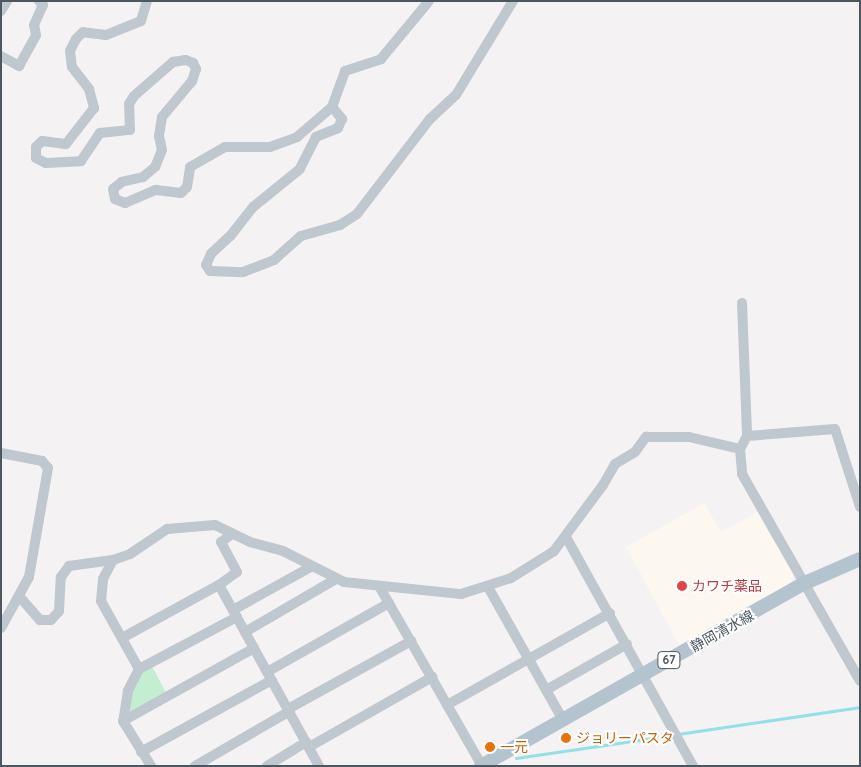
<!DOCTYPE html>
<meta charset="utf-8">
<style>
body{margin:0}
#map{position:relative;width:861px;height:767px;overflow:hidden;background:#f4f2f3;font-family:Quicksand,"Noto Sans JP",sans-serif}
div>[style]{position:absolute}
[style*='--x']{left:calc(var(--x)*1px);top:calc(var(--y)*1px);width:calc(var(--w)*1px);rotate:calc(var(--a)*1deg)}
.commercial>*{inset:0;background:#fcf7ef}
.green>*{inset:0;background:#c4eed0}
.stream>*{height:2.5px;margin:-1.25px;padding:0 1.25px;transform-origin:1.25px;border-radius:1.25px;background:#94e0e9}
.minor>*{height:10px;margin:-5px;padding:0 5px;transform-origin:5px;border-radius:5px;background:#bfc8ce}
.major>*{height:14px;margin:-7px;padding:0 7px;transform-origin:7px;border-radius:7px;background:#b4c4cf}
.dots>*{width:14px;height:14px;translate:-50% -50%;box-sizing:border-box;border:2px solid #fff;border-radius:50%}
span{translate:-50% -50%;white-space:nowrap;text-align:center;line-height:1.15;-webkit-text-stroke:4px #fff;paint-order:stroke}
.shield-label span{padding:1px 4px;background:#fff;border:1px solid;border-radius:4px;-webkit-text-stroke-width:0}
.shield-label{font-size:12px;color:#4b585f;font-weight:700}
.health-label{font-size:14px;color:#be3a42}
.left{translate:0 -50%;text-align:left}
.street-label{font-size:14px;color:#4b585f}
.food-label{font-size:14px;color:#c56008}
.frame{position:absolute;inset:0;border:2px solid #4b585f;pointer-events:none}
</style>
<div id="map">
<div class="commercial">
<div style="clip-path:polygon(704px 503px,721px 532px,757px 512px,794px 575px,792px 582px,679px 645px,626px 547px)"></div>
</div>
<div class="green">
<div style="clip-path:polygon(152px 666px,166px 693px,132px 712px,128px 709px,131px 693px,143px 671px)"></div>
</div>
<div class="stream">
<div style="--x:678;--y:734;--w:184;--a:-8.4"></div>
<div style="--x:516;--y:758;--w:159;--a:-8.3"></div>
</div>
<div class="minor">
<div style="--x:147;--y:1;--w:21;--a:107"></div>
<div style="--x:141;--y:21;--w:38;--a:158"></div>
<div style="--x:106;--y:35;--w:23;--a:-173"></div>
<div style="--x:83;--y:32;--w:10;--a:135"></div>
<div style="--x:76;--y:39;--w:13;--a:117"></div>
<div style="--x:70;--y:51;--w:16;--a:83"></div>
<div style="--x:72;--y:67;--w:28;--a:52"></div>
<div style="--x:89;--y:89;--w:20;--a:75"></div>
<div style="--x:94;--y:108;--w:46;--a:127.9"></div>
<div style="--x:66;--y:144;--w:24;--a:-173"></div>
<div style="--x:42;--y:141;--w:8;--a:135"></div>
<div style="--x:36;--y:147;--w:11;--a:90"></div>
<div style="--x:36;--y:158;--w:11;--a:27"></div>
<div style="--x:46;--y:163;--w:35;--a:-3"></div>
<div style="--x:81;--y:161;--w:34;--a:-56"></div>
<div style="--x:100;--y:133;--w:30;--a:-6"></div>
<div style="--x:130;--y:130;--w:26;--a:-92"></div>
<div style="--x:129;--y:104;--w:9;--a:-58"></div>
<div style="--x:134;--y:96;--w:52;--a:-41.1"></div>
<div style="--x:173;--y:62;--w:13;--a:-9"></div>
<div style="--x:186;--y:60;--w:8;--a:23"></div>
<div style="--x:193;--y:63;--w:7;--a:63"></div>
<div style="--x:196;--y:69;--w:13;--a:108"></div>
<div style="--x:192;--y:81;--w:47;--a:129.8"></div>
<div style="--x:162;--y:117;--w:19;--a:99"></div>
<div style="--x:159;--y:136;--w:14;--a:78"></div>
<div style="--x:162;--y:150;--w:18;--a:112"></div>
<div style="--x:155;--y:167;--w:16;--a:140"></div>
<div style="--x:143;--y:177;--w:22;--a:167"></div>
<div style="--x:122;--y:182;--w:11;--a:142"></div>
<div style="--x:113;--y:189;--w:10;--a:79"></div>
<div style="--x:115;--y:199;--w:11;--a:22"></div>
<div style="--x:125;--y:203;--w:34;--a:-23"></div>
<div style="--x:156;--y:190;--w:25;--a:7"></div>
<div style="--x:181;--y:193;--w:8;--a:-45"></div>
<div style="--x:187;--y:187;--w:20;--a:-81"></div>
<div style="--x:190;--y:167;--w:40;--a:-29.7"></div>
<div style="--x:225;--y:147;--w:45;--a:0"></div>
<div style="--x:270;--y:147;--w:29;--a:-20"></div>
<div style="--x:297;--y:137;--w:46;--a:-40.6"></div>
<div style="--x:332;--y:107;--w:38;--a:-70"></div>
<div style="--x:345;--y:71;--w:38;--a:-18"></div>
<div style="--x:381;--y:59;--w:75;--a:-50.4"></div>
<div style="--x:1;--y:11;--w:12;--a:-59"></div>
<div style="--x:1;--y:56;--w:21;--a:29"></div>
<div style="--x:19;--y:66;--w:35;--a:-61"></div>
<div style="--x:36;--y:35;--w:10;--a:-101"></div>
<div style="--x:34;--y:25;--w:22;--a:-66"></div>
<div style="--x:43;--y:5;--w:6;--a:-135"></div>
<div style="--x:332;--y:107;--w:16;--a:50"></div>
<div style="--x:342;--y:119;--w:10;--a:114"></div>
<div style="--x:338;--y:128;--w:24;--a:158"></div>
<div style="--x:316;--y:137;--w:36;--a:117"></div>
<div style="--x:300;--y:169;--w:60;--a:141"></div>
<div style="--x:253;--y:207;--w:37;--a:128"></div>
<div style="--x:230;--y:236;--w:26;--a:137"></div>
<div style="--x:211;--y:254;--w:12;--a:114"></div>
<div style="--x:206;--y:265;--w:7;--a:56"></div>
<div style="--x:210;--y:271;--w:33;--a:2"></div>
<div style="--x:243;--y:272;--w:33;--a:-21"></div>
<div style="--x:274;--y:260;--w:36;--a:-42"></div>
<div style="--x:301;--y:236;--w:41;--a:-15.8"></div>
<div style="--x:340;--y:225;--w:20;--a:-33"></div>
<div style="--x:357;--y:214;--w:120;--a:-52.5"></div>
<div style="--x:430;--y:119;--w:35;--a:-43"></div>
<div style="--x:456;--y:95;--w:110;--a:-58.8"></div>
<div style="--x:742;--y:303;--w:133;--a:87.8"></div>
<div style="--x:747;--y:436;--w:15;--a:118"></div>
<div style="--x:740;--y:449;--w:25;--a:85"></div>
<div style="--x:742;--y:474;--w:238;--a:60.3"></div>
<div style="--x:747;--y:436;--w:88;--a:-4.5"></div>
<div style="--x:835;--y:429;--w:82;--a:72.2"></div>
<div style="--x:1;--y:453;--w:42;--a:11"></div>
<div style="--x:42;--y:461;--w:9;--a:49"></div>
<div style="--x:48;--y:468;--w:111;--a:99.9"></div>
<div style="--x:29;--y:577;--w:58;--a:118.8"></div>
<div style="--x:566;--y:537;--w:262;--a:61"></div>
<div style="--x:113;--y:560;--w:21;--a:118"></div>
<div style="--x:103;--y:579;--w:22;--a:95"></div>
<div style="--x:101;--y:601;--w:78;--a:60.8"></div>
<div style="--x:139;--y:669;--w:25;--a:117"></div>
<div style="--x:128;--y:691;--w:30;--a:99"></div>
<div style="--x:123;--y:721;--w:53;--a:58.1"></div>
<div style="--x:219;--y:585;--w:22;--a:-36"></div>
<div style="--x:237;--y:572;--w:34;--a:-118"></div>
<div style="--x:221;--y:542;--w:14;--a:-36"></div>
<div style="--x:379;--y:586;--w:207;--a:60.2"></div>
<div style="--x:488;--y:587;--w:153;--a:60.6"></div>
<div style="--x:19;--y:596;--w:32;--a:49"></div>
<div style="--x:40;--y:620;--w:11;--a:0"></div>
<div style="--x:51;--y:620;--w:12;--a:-48"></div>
<div style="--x:59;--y:611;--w:34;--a:-87"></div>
<div style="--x:61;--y:577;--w:14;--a:-54"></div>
<div style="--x:69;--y:566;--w:44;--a:-7.8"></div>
<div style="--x:113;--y:560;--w:18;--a:-19"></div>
<div style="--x:130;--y:554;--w:45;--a:-34"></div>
<div style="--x:167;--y:529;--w:48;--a:-4.8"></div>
<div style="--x:215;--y:525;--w:39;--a:26"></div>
<div style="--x:250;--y:542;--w:34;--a:15"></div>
<div style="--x:283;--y:551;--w:68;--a:26.9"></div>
<div style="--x:344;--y:582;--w:118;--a:5.9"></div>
<div style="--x:461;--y:594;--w:52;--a:-17.7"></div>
<div style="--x:511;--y:578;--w:51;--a:-32.1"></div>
<div style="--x:554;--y:551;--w:82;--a:-53.4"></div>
<div style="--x:603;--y:485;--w:24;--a:-60"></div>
<div style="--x:615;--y:464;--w:23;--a:-31"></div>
<div style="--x:635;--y:452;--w:19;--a:-54"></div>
<div style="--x:646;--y:437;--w:43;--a:0"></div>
<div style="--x:689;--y:437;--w:52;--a:13.2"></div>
<div style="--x:233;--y:610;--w:89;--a:-28.9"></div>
<div style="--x:245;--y:632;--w:105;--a:-30.2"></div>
<div style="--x:122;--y:638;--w:111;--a:-28.7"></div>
<div style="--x:219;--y:585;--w:207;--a:61.1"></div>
<div style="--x:139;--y:669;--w:111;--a:-28"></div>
<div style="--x:267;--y:672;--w:140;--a:-29.5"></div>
<div style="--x:546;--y:690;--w:93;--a:-29.6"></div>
<div style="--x:447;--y:705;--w:187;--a:-29.4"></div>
<div style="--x:288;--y:709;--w:141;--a:-28.9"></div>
<div style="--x:123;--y:721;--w:150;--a:-29.1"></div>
<div style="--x:309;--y:747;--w:142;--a:-29.6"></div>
<div style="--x:141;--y:752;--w:149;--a:-28.8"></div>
<div style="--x:195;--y:766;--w:110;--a:-30.1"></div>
<div style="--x:267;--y:766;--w:46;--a:-31.6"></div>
</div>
<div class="major">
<div style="--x:481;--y:766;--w:372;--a:-29.5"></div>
<div style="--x:805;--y:583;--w:60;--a:-23.6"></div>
</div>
<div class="dots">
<div style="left:682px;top:586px;background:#e0444e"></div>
<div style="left:566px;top:738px;background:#e8710a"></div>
<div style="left:490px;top:747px;background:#e8710a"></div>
</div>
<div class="shield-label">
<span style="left:669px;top:660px">67</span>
</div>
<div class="health-label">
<span class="left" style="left:692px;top:586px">カワチ薬品</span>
</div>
<div class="street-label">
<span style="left:722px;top:631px;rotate:-29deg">静岡清水線</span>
</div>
<div class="food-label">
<span class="left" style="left:576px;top:738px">ジョリーパスタ</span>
<span class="left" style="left:500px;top:747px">一元</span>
</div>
<div class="frame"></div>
</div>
